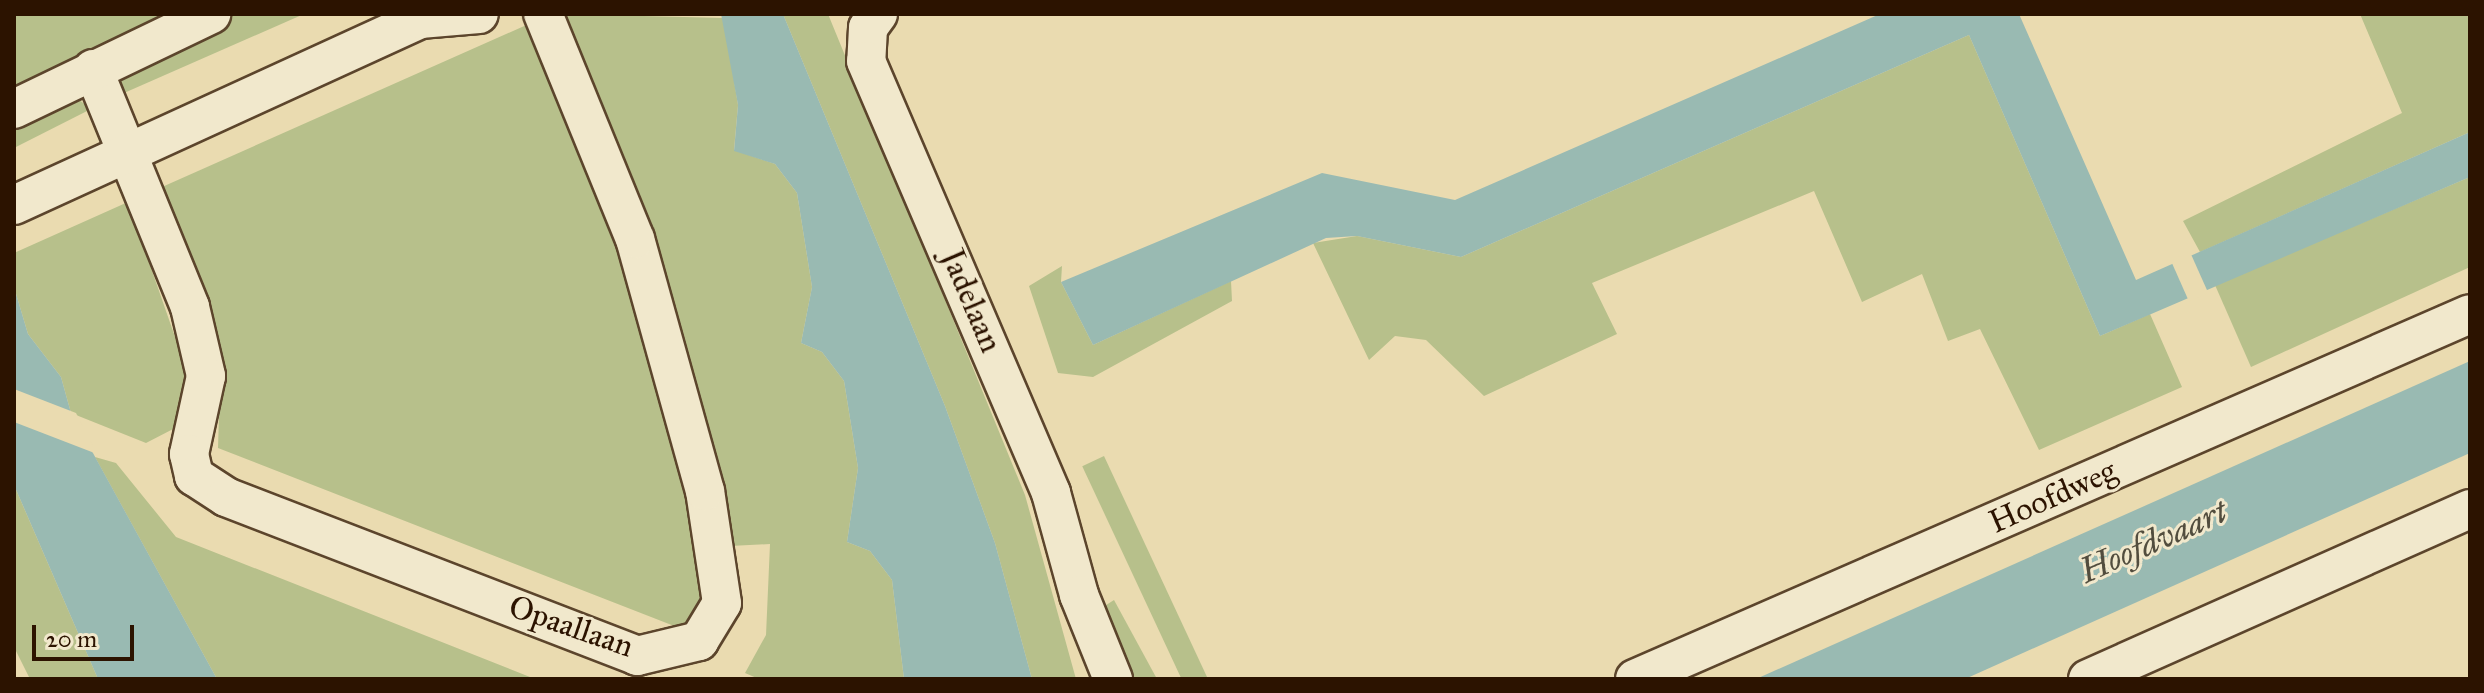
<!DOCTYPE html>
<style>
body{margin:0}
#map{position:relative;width:2484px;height:693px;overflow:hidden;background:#eadbb0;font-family:"IM FELL Great Primer",serif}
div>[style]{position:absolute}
.green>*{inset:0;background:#b7c08b;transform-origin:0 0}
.water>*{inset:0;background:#99bab2}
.pier>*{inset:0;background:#eadbb0;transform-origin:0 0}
.roads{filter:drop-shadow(2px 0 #5c452c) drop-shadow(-2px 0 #5c452c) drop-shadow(0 2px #5c452c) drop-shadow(0 -2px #5c452c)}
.minor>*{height:38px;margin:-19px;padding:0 19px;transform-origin:19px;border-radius:19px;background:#f1e8cc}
span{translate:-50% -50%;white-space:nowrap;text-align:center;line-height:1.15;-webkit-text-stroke:6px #f1e8cc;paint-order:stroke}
.street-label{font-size:32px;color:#2c1300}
.water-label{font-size:34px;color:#524d3e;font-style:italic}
.frame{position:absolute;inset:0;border:16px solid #2c1300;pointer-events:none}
.scale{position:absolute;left:32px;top:625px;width:102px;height:36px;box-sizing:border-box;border:4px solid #2c1300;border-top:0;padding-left:10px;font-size:24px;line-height:28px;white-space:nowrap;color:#2c1300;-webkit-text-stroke:6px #f1e8cc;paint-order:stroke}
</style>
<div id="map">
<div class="green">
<i style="clip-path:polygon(14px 14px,169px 14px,14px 86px)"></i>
<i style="clip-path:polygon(233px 14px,304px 14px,124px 93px,115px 72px)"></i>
<i style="clip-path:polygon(563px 14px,724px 18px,738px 105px,734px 150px,775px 164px,797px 193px,812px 287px,801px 343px,822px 352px,844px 381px,858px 468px,847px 542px,870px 551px,892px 580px,904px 679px,759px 679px,745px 673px,766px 635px,770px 544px,730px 546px)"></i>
<i style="clip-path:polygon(783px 14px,828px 14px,1025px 495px,1076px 679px,1032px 679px,995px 543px,945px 406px)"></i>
<i style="clip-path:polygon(2360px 14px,2470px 14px,2470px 132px,2200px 252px,2183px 221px,2402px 113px)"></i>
<i style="clip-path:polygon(531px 23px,639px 306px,675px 436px,710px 590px,687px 631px,218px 448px,221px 350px,162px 187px)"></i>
<i style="clip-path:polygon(1969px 35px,2100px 336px,2150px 314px,2182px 387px,2039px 450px,1980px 329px,1948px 341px,1922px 274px,1862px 302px,1814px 191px,1592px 283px,1617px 334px,1484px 396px,1426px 340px,1395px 336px,1369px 360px,1313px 243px,1357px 236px,1461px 257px)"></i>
<i style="clip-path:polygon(69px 92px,91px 109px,14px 148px,14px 124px)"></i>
<i style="clip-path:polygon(2470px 177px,2470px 267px,2251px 367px,2215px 285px)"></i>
<i style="clip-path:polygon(128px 202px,189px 377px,177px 427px,146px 443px,71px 413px,61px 377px,28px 334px,14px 287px,14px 253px)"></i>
<i style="clip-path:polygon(1062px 266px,1061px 282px,1093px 345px,1231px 281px,1232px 301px,1093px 377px,1058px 373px,1029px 286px)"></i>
<i style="left:1104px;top:456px;width:246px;height:24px;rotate:65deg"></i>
<i style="clip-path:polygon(95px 457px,116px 463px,176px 537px,535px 679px,217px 679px)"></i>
<i style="clip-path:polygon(14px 485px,98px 679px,30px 679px,14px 647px)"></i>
<i style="clip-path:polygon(1114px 600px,1157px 679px,1135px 679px,1100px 609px)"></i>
</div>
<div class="water">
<i style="clip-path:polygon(721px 14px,783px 14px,945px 406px,995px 543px,1032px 679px,904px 679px,892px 580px,870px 551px,847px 542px,858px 468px,844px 381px,822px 352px,801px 343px,812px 287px,797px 193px,775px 164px,734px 151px,738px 105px)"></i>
<i style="clip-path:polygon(1880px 14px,2019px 14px,2136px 280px,2470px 132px,2470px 177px,2100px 336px,1969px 35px,1461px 257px,1357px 236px,1326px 238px,1093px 345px,1061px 282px,1322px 173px,1455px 200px)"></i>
<i style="clip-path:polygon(14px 287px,28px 334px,61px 377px,71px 413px,217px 679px,98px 679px,14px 485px)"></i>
<i style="clip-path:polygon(2470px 361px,2470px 453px,1965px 679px,1756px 679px)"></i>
</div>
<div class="pier">
<i style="left:2190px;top:252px;width:45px;height:21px;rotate:66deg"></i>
<i style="clip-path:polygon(14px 389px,76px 413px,97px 454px,14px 422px)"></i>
</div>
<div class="roads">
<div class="minor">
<i style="left:878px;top:14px;width:17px;rotate:126deg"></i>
<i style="left:868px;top:28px;width:33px;rotate:93deg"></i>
<i style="left:866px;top:61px;width:470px;rotate:66.8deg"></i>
<i style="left:1051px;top:493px;width:106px;rotate:74.6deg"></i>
<i style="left:1079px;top:595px;width:91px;rotate:68deg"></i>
<i style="left:93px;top:69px;width:257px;rotate:67.8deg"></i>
<i style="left:190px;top:307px;width:71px;rotate:76.9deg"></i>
<i style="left:206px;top:376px;width:80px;rotate:102.3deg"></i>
<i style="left:189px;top:454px;width:23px;rotate:77deg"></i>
<i style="left:194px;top:476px;width:38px;rotate:33deg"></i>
<i style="left:226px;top:497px;width:441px;rotate:21.1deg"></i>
<i style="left:637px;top:656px;width:64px;rotate:-13.6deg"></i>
<i style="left:699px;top:641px;width:44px;rotate:-58.8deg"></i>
<i style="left:722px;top:603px;width:113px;rotate:-98.6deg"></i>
<i style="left:705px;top:491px;width:262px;rotate:-105.5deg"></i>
<i style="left:635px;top:239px;width:243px;rotate:-112.2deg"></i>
<i style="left:14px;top:109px;width:219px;rotate:-25.7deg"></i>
<i style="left:14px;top:205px;width:447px;rotate:-24.6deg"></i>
<i style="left:420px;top:19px;width:59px;rotate:-4.8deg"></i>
<i style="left:1635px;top:679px;width:911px;rotate:-23.61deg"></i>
<i style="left:2088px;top:679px;width:418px;rotate:-24deg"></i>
</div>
</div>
<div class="street-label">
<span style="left:971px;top:301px;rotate:67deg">Jadelaan</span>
<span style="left:2053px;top:497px;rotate:-24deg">Hoofdweg</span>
<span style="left:571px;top:627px;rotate:19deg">Opaallaan</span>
</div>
<div class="water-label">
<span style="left:2153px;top:541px;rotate:-24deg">Hoofdvaart</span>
</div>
<div class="frame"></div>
<div class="scale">20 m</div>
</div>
